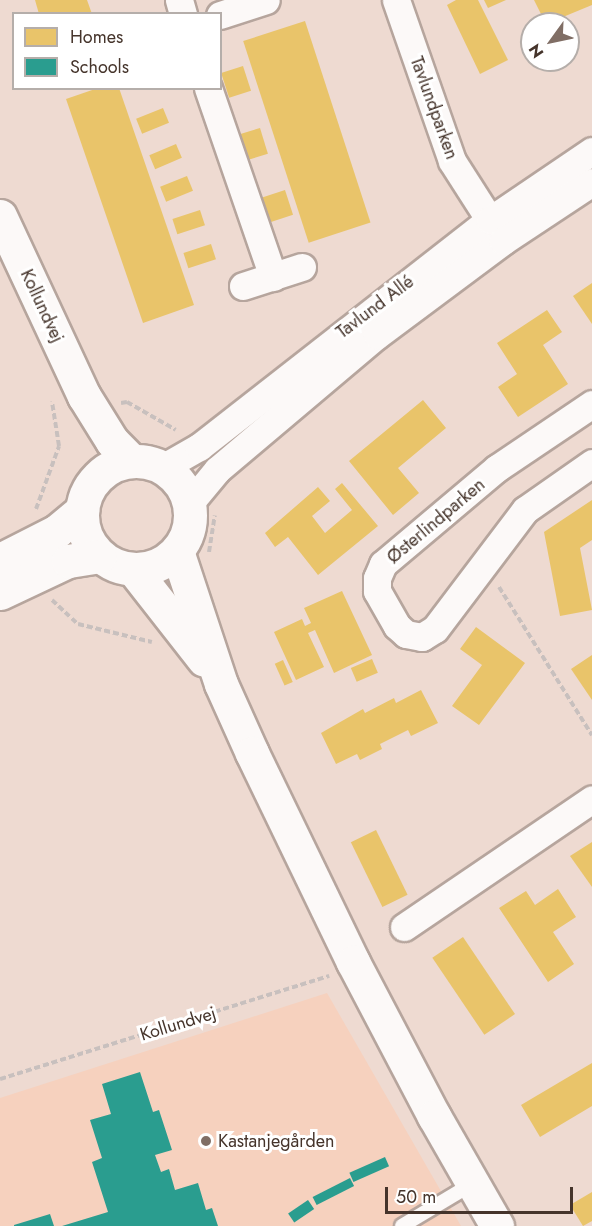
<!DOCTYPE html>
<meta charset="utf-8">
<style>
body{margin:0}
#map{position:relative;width:592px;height:1226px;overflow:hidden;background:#eedad1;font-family:Jost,sans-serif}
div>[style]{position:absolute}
.built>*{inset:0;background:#f6d1be}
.homes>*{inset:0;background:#e9c46a;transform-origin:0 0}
.schools>*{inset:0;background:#2a9d8f;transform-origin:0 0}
.path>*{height:4px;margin-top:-2px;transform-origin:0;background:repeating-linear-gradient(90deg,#c8c0be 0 6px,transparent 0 9px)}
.roads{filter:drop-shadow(2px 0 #b6a59d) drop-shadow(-2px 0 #b6a59d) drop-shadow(0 2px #b6a59d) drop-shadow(0 -2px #b6a59d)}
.lane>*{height:14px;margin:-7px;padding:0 7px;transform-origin:7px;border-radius:7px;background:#fcf9f8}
.street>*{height:27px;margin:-13.5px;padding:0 13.5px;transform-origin:13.5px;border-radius:13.5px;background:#fcf9f8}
.secondary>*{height:33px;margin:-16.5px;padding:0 16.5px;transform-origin:16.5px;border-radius:16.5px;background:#fcf9f8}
.secondary>.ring{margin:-16.5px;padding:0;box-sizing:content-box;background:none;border:33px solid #fcf9f8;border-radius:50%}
.dots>*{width:16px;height:16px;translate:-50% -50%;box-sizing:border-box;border:3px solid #fff;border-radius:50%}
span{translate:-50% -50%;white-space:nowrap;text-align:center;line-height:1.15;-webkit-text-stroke:6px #fff;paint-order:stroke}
.street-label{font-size:18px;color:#45342b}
.poi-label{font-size:18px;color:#45342b}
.left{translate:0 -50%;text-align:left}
.legend{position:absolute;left:12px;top:12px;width:210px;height:78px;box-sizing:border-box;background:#fff;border:2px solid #b5aeaa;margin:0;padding:8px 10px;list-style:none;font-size:18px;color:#45342b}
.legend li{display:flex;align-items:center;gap:12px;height:30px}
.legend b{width:30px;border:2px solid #b5aeaa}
.north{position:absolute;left:520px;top:12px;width:60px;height:60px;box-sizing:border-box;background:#fff;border:2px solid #b5aeaa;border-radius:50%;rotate:237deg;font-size:16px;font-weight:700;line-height:24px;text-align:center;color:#45342b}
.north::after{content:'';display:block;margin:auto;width:21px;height:27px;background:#806e65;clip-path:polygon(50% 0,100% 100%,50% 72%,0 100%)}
.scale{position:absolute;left:385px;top:1187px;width:188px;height:27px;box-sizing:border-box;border:3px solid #45342b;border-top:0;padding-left:8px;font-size:18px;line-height:21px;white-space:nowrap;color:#45342b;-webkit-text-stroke:4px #fff;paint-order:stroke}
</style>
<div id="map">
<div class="built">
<i style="clip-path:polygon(327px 993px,461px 1226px,0 1226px,0 1098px)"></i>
</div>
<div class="homes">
<i style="clip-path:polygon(35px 0,87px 0,92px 14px,39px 14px)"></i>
<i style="clip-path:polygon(456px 0,478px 0,508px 60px,480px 74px,447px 5px)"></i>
<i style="clip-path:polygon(484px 0,506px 0,488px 8px)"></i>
<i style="clip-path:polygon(534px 0,592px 0,592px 5px,546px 24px)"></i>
<i style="left:305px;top:21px;width:212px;height:65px;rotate:72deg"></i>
<i style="left:243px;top:66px;width:26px;height:23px;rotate:72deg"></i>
<i style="clip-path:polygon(98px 88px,119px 88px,194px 305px,143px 323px,66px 99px)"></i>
<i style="left:163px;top:108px;width:16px;height:29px;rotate:68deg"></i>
<i style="left:260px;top:128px;width:27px;height:23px;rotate:73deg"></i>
<i style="left:176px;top:144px;width:15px;height:29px;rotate:67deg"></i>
<i style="left:187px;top:176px;width:16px;height:29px;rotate:68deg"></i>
<i style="left:285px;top:190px;width:26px;height:24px;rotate:72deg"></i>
<i style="left:200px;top:210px;width:16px;height:29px;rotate:72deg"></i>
<i style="left:211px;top:244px;width:16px;height:29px;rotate:72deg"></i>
<i style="clip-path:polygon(592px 283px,592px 324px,573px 296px)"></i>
<i style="clip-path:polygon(547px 310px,562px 332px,543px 345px,568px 384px,518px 417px,498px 387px,517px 374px,497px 343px)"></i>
<i style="clip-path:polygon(423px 400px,446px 428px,398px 468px,419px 493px,393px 515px,349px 461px)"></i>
<i style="clip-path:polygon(342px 483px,378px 526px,318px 575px,288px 537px,275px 547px,265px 533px,318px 487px,330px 501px,312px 516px,325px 533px,352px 510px,335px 489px)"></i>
<i style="clip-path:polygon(592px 500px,592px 540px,580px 548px,592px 610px,560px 616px,544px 532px)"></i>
<i style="clip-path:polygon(342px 591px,372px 655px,334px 673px,315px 630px,308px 633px,324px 667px,296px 680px,274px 632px,302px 619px,305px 626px,311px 623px,304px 608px)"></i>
<i style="clip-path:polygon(476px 627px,525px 663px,479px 725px,452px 706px,482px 665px,460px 649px)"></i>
<i style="clip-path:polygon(592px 655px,592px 700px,571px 669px)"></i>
<i style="left:372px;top:659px;width:15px;height:23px;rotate:67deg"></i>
<i style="left:283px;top:660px;width:24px;height:9px;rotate:66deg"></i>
<i style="clip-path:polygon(421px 690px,438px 723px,411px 736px,408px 730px,380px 744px,382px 749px,360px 760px,357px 754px,336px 764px,321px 733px,363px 709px,365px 713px,394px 698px,396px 703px)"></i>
<i style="left:376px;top:830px;width:72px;height:28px;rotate:64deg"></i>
<i style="clip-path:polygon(592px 842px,592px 887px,570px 856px)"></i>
<i style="clip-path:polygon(558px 889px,576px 917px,553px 932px,574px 964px,548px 982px,499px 908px,526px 891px,535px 905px)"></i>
<i style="left:463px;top:937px;width:93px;height:37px;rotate:56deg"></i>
<i style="clip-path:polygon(592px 1063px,592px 1106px,540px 1137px,521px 1105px)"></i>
<i style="clip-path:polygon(592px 1192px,592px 1221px,583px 1226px,570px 1205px)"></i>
</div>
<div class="schools">
<i style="clip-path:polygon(140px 1072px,153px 1112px,159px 1110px,172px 1150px,155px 1155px,161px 1172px,169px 1169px,175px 1190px,198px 1183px,206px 1210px,212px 1208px,218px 1226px,62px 1226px,108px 1212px,92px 1162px,102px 1158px,90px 1120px,111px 1114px,102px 1084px)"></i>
<i style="left:385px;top:1157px;width:10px;height:39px;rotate:66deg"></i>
<i style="left:350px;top:1178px;width:9px;height:42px;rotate:63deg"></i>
<i style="left:308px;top:1200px;width:11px;height:24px;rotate:56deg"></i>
<i style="clip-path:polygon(50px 1214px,54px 1226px,14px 1226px,14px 1225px)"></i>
</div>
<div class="path">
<i style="left:121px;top:403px;width:6px;rotate:-9deg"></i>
<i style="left:127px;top:402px;width:56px;rotate:29.7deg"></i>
<i style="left:36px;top:509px;width:67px;rotate:-69.9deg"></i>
<i style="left:59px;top:446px;width:45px;rotate:-99deg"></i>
<i style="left:209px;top:552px;width:37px;rotate:-81deg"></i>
<i style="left:499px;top:587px;width:175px;rotate:57.9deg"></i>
<i style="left:52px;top:600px;width:35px;rotate:43deg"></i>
<i style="left:78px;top:624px;width:76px;rotate:13.7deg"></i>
<i style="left:0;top:1079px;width:345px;rotate:-17.4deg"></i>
</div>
<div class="roads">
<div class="lane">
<i style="left:402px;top:1226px;width:82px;rotate:-31deg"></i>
</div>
<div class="street">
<i style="left:179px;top:0;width:15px;rotate:74deg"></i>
<i style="left:396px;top:0;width:170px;rotate:70.8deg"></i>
<i style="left:452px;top:161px;width:89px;rotate:57.4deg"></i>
<i style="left:220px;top:15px;width:48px;rotate:-18.1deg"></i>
<i style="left:208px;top:88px;width:200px;rotate:71deg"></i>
<i style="left:243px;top:286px;width:62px;rotate:-17.9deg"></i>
<i style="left:592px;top:404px;width:115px;rotate:146deg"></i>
<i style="left:497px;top:468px;width:149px;rotate:139.9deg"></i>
<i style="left:383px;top:564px;width:15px;rotate:113deg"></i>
<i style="left:377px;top:578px;width:13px;rotate:90deg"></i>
<i style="left:377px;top:591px;width:40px;rotate:60.3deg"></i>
<i style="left:397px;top:626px;width:12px;rotate:42deg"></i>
<i style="left:406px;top:634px;width:16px;rotate:11deg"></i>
<i style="left:422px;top:637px;width:15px;rotate:-32deg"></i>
<i style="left:435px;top:629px;width:149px;rotate:-52.9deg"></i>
<i style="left:525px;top:510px;width:82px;rotate:-35deg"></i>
<i style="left:162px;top:468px;width:43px;rotate:-29.6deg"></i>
<i style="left:199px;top:447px;width:369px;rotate:-38deg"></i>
<i style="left:490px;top:220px;width:123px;rotate:-34.1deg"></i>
<i style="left:189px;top:504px;width:44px;rotate:-50.5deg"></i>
<i style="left:217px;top:470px;width:209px;rotate:-40.2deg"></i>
<i style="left:377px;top:335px;width:157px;rotate:-36.7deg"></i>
<i style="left:503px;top:241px;width:107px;rotate:-33.5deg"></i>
<i style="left:404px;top:927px;width:227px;rotate:-34.2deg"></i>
</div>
<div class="secondary">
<i style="left:0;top:216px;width:199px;rotate:65deg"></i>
<i style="left:84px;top:396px;width:53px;rotate:58.1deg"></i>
<i style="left:112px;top:441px;width:28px;rotate:45deg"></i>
<i class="ring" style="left:82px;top:461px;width:75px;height:75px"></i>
<i style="left:177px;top:551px;width:140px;rotate:71.7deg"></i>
<i style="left:221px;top:684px;width:76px;rotate:65.8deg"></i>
<i style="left:252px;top:753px;width:232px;rotate:64.2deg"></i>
<i style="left:353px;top:962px;width:174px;rotate:62.3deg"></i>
<i style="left:434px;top:1116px;width:127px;rotate:60.2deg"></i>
<i style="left:0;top:560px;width:64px;rotate:-27deg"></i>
<i style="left:57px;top:531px;width:33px;rotate:-40deg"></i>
<i style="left:133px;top:569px;width:115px;rotate:52deg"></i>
<i style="left:0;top:593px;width:75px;rotate:-25.2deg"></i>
<i style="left:68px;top:561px;width:32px;rotate:-9deg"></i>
</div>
</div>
<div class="dots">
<i style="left:206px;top:1141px;background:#806e65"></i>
</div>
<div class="street-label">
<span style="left:434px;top:108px;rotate:70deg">Tavlundparken</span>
<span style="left:42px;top:306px;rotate:65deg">Kollundvej</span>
<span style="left:375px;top:307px;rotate:-37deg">Tavlund Allé</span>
<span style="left:436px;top:521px;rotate:-40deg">Østerlindparken</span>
<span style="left:178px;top:1024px;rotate:-17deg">Kollundvej</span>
</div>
<div class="poi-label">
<span class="left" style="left:218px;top:1141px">Kastanjegården</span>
</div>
<ul class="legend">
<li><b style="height:16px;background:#e9c46a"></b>Homes</li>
<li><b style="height:16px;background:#2a9d8f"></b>Schools</li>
</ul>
<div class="north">N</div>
<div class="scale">50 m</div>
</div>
